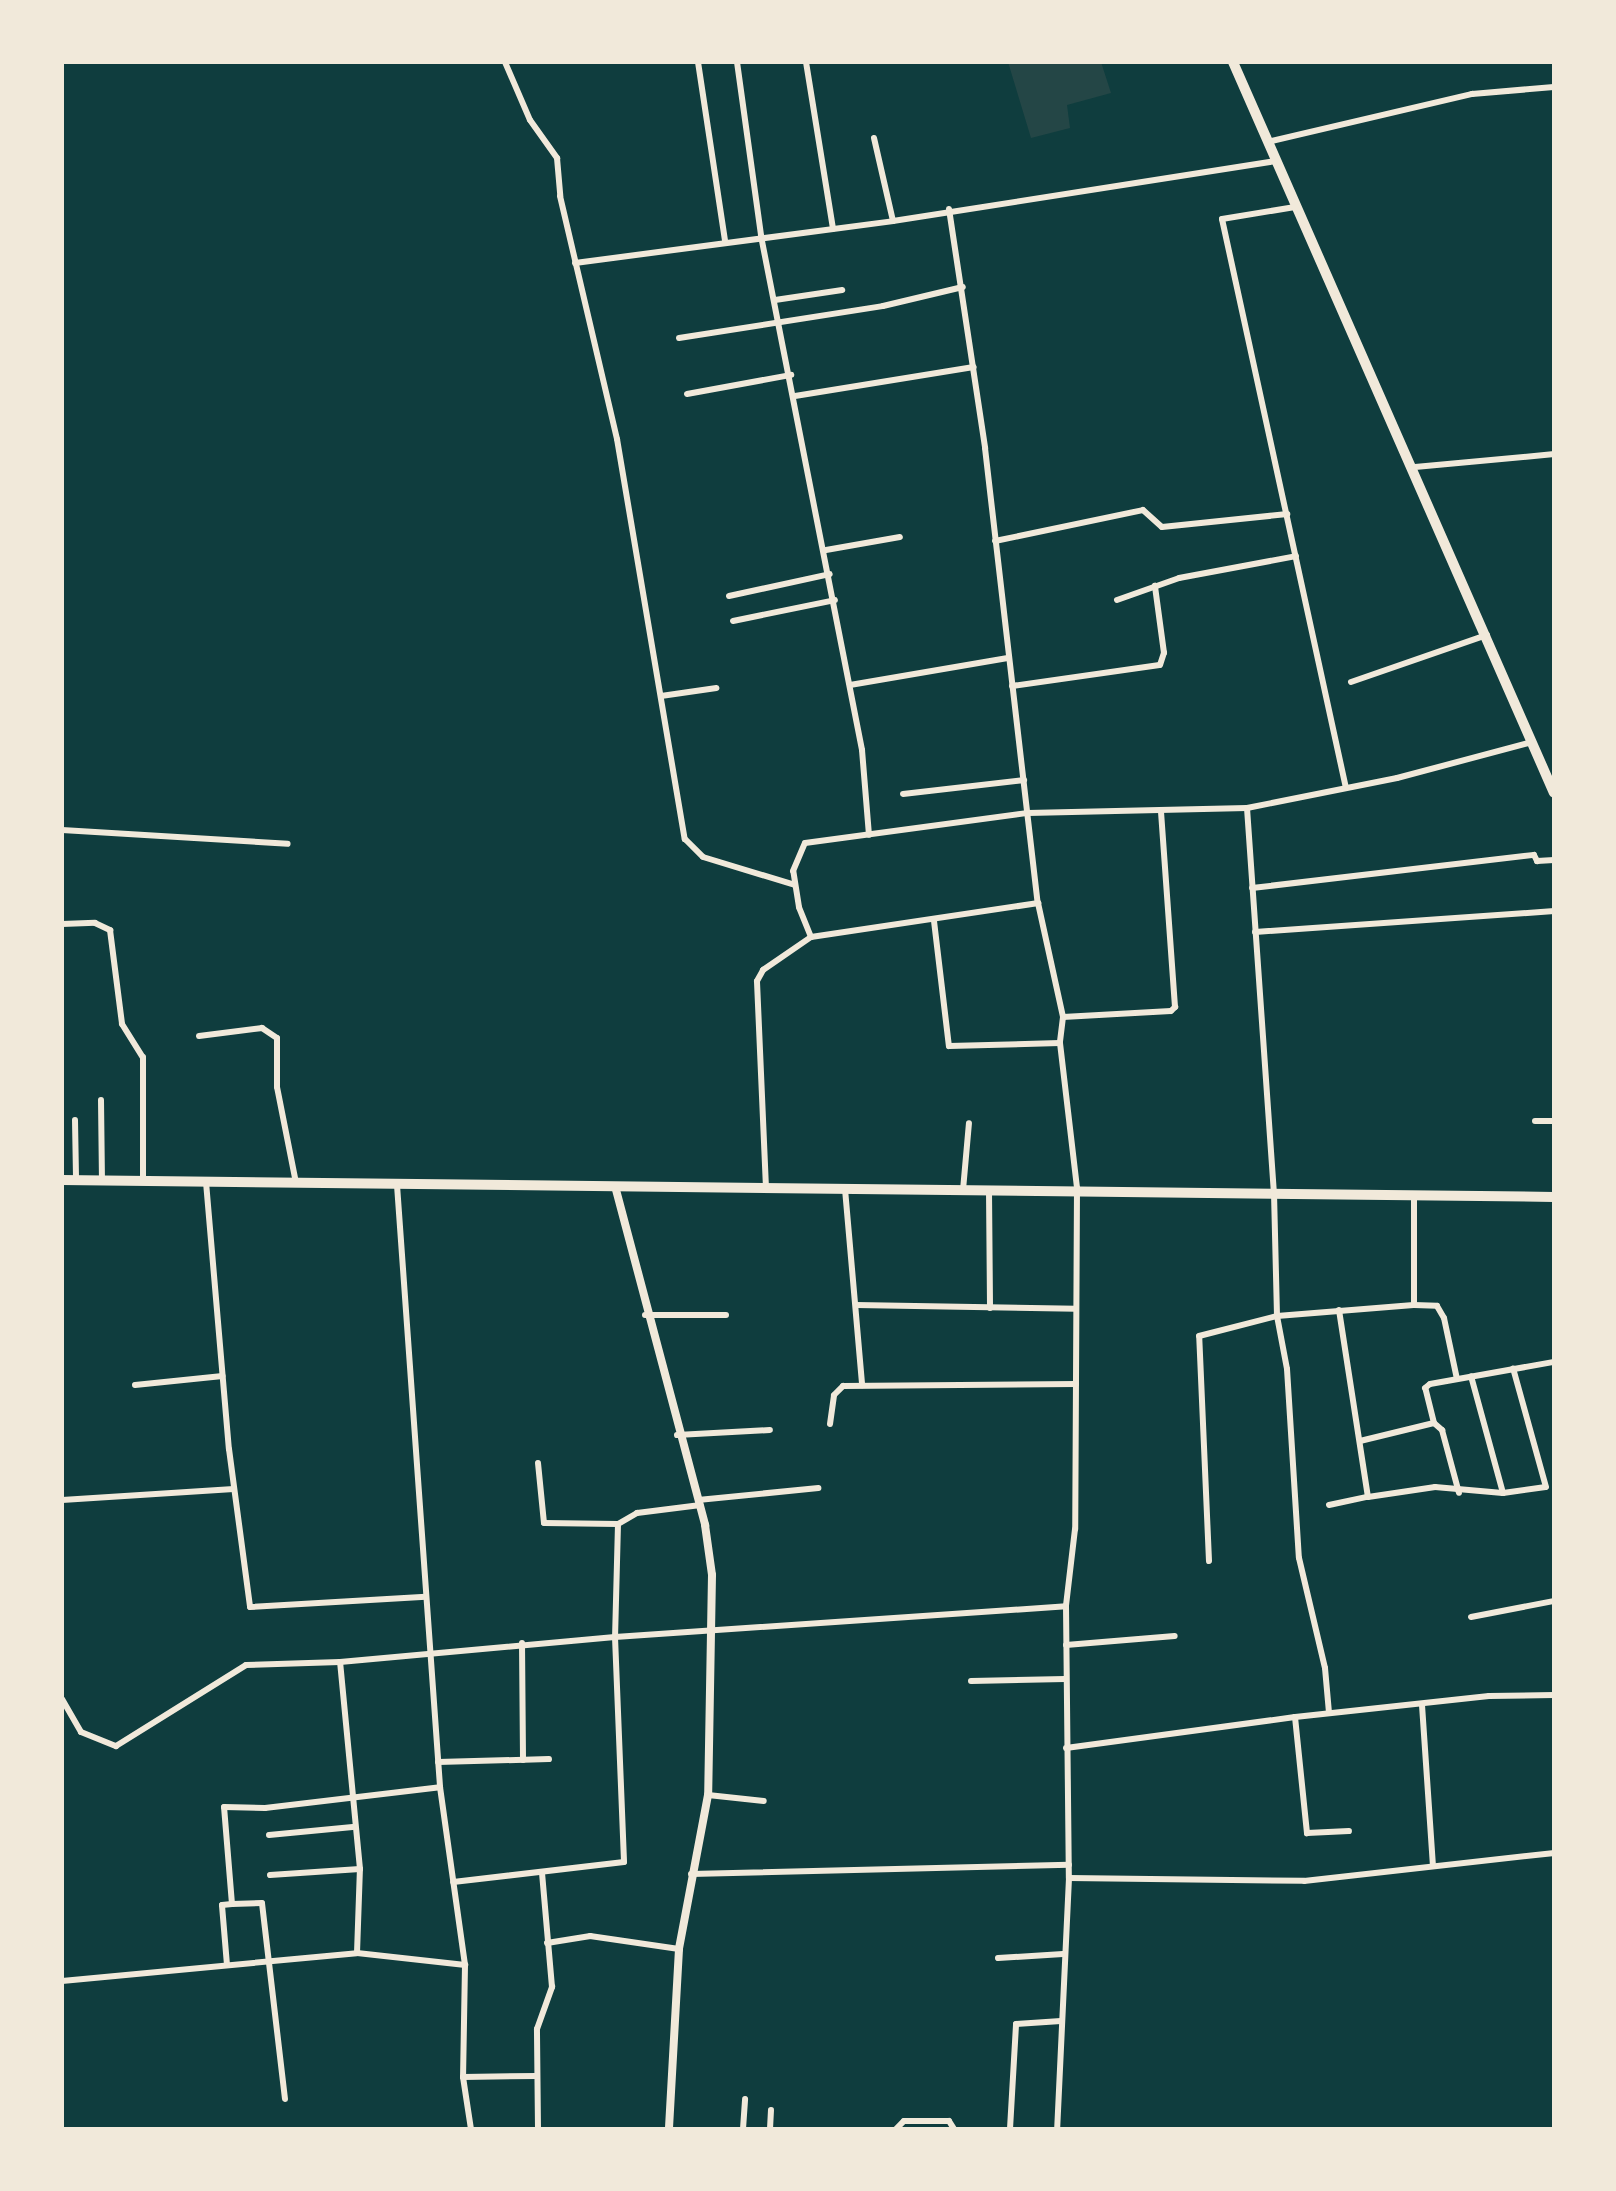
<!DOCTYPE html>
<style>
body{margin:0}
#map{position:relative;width:1616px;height:2191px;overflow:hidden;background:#0f3d3e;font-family:"Source Sans 3",sans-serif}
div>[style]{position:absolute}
.green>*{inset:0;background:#244646}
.minor>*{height:6px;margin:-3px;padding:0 3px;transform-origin:3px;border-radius:3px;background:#f1e9da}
.tertiary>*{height:8px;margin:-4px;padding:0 4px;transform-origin:4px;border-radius:4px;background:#f1e9da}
.trunk>*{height:10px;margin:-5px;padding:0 5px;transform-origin:5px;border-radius:5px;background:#f1e9da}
span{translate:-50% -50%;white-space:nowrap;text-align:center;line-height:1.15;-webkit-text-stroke:6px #f1e9da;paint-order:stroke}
.frame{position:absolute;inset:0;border:64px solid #f1e9da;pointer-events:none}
</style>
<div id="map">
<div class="green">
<i style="clip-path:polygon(1008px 62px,1101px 62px,1111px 93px,1067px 105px,1070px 128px,1031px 138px)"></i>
</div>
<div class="minor">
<i style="left:505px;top:62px;width:63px;rotate:66.7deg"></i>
<i style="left:530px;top:120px;width:47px;rotate:54.6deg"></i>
<i style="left:557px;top:158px;width:38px;rotate:85deg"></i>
<i style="left:560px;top:196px;width:250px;rotate:76.8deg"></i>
<i style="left:617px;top:439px;width:406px;rotate:80.4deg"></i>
<i style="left:685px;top:839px;width:25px;rotate:45deg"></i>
<i style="left:703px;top:857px;width:96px;rotate:16.9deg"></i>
<i style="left:698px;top:62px;width:181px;rotate:81.4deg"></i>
<i style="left:737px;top:62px;width:176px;rotate:82.1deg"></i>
<i style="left:761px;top:236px;width:524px;rotate:78.88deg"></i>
<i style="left:862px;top:750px;width:85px;rotate:85.3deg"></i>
<i style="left:806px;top:62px;width:169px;rotate:80.8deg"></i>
<i style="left:874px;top:138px;width:85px;rotate:77.1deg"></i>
<i style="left:1267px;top:142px;width:211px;rotate:-13.2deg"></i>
<i style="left:1472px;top:94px;width:82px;rotate:-4.9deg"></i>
<i style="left:1295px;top:207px;width:74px;rotate:170.7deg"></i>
<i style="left:1222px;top:219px;width:582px;rotate:77.71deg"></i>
<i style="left:949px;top:209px;width:242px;rotate:81.4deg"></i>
<i style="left:985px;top:448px;width:458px;rotate:83.4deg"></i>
<i style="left:1038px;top:903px;width:117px;rotate:77.6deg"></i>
<i style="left:1063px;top:1017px;width:26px;rotate:97deg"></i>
<i style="left:1060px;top:1043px;width:146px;rotate:83.3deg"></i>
<i style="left:1077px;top:1188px;width:341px;rotate:90.3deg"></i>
<i style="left:1075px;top:1529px;width:78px;rotate:96.7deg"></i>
<i style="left:1066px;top:1606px;width:272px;rotate:89.4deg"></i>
<i style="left:1069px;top:1878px;width:251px;rotate:92.7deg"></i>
<i style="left:575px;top:263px;width:321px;rotate:-7.5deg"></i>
<i style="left:893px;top:221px;width:387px;rotate:-8.9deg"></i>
<i style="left:775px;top:300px;width:68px;rotate:-8.5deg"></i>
<i style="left:679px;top:338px;width:206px;rotate:-8.9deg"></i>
<i style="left:883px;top:306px;width:82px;rotate:-13.4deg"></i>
<i style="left:687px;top:394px;width:106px;rotate:-10.4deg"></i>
<i style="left:795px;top:396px;width:181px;rotate:-9.2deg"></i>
<i style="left:1415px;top:467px;width:140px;rotate:-5.3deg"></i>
<i style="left:995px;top:541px;width:151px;rotate:-11.8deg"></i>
<i style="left:1143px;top:510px;width:25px;rotate:42deg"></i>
<i style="left:1162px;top:527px;width:126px;rotate:-5.9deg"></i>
<i style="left:826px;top:550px;width:75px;rotate:-10deg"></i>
<i style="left:729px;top:596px;width:103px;rotate:-12.3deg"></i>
<i style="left:1117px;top:600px;width:66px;rotate:-19.5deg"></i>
<i style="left:1179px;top:578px;width:119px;rotate:-10.6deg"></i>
<i style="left:733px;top:621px;width:104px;rotate:-11.6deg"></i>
<i style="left:1351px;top:682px;width:144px;rotate:-19.1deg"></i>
<i style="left:850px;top:685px;width:160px;rotate:-9.7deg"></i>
<i style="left:1012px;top:686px;width:149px;rotate:-8.1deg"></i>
<i style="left:1160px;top:665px;width:13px;rotate:-72deg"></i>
<i style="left:1164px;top:653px;width:68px;rotate:-97.7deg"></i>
<i style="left:661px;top:696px;width:56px;rotate:-8.3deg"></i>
<i style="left:903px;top:794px;width:122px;rotate:-6.6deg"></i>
<i style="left:1247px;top:808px;width:386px;rotate:86deg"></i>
<i style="left:1274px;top:1193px;width:123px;rotate:88.6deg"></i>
<i style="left:1277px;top:1316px;width:54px;rotate:79.3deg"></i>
<i style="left:1287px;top:1369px;width:189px;rotate:86.4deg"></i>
<i style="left:1299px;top:1558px;width:113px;rotate:76.7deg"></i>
<i style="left:1325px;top:1668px;width:45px;rotate:84.9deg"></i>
<i style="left:62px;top:830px;width:226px;rotate:3.5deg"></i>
<i style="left:1252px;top:888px;width:284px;rotate:-6.7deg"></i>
<i style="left:1534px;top:855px;width:7px;rotate:63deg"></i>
<i style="left:1537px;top:861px;width:17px;rotate:-3deg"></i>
<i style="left:934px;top:921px;width:126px;rotate:83.2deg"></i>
<i style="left:949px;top:1046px;width:111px;rotate:-1.5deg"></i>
<i style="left:62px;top:924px;width:33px;rotate:-2deg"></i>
<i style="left:95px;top:923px;width:17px;rotate:25deg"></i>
<i style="left:110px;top:930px;width:95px;rotate:82.7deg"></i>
<i style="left:122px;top:1024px;width:39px;rotate:58deg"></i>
<i style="left:143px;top:1057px;width:124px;rotate:90deg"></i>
<i style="left:1255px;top:932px;width:300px;rotate:-4deg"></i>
<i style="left:811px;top:937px;width:32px;rotate:-112deg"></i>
<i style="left:799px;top:907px;width:36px;rotate:-99deg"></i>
<i style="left:793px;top:871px;width:30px;rotate:-67deg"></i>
<i style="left:805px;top:843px;width:225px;rotate:-7.7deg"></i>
<i style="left:1028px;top:813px;width:219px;rotate:-1.3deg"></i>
<i style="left:1247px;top:808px;width:153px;rotate:-11.3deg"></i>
<i style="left:1397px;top:778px;width:140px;rotate:-14.9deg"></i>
<i style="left:1063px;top:1017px;width:108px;rotate:-3.2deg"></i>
<i style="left:1171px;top:1011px;width:6px;rotate:-45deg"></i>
<i style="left:1175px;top:1007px;width:196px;rotate:-94.1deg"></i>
<i style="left:199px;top:1036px;width:64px;rotate:-7.2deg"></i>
<i style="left:262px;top:1028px;width:18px;rotate:34deg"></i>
<i style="left:277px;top:1038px;width:49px;rotate:90deg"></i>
<i style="left:277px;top:1087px;width:98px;rotate:78.8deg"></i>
<i style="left:101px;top:1100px;width:80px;rotate:89.3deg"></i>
<i style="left:75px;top:1120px;width:60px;rotate:89deg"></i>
<i style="left:1535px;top:1121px;width:19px"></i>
<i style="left:206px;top:1182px;width:268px;rotate:85.1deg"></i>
<i style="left:229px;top:1449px;width:159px;rotate:82.4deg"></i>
<i style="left:250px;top:1607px;width:176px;rotate:-3.3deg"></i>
<i style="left:397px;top:1185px;width:604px;rotate:85.91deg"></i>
<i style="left:440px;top:1787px;width:180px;rotate:82deg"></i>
<i style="left:465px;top:1965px;width:112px;rotate:91deg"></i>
<i style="left:463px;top:2077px;width:53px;rotate:81.3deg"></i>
<i style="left:766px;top:1188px;width:207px;rotate:-92.5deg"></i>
<i style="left:757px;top:981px;width:13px;rotate:-61deg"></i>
<i style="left:763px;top:970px;width:58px;rotate:-34.5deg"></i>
<i style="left:811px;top:937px;width:230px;rotate:-8.5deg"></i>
<i style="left:845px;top:1189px;width:197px;rotate:85deg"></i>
<i style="left:963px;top:1190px;width:67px;rotate:-84.9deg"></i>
<i style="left:989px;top:1191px;width:117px;rotate:89.5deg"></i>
<i style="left:856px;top:1305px;width:220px;rotate:1deg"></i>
<i style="left:1414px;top:1305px;width:23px;rotate:2deg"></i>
<i style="left:1437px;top:1306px;width:14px;rotate:60deg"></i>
<i style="left:1444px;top:1318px;width:62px;rotate:78deg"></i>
<i style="left:1339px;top:1310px;width:189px;rotate:81.2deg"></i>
<i style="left:1368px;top:1497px;width:68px;rotate:-8.5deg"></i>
<i style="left:1435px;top:1487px;width:68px;rotate:5deg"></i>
<i style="left:1503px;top:1493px;width:121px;rotate:-105.3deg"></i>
<i style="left:645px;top:1315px;width:81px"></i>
<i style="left:135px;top:1385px;width:88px;rotate:-5.8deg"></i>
<i style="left:1434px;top:1423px;width:36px;rotate:-104deg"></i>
<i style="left:1425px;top:1388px;width:6px;rotate:-39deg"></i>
<i style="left:1430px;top:1384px;width:126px;rotate:-10.1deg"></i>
<i style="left:830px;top:1424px;width:29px;rotate:-82deg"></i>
<i style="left:834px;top:1395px;width:13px;rotate:-45deg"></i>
<i style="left:843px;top:1386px;width:233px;rotate:-0.5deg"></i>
<i style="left:677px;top:1435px;width:93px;rotate:-3.1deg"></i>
<i style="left:1360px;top:1441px;width:76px;rotate:-13.7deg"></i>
<i style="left:1434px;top:1423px;width:11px;rotate:41deg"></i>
<i style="left:1442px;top:1430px;width:65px;rotate:74.9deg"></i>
<i style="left:538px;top:1463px;width:60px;rotate:84.3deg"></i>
<i style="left:544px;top:1523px;width:74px;rotate:0.8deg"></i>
<i style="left:618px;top:1524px;width:113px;rotate:91.5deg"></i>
<i style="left:615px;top:1637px;width:452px;rotate:-3.9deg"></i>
<i style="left:1503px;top:1493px;width:43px;rotate:-7.9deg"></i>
<i style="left:1546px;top:1487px;width:123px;rotate:-105.5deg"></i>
<i style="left:62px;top:1500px;width:172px;rotate:-3.7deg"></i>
<i style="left:698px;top:1500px;width:121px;rotate:-5.7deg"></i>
<i style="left:1329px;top:1505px;width:40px;rotate:-12deg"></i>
<i style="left:618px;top:1524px;width:22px;rotate:-30deg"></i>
<i style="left:637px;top:1513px;width:64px;rotate:-7.2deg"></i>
<i style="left:1209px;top:1561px;width:225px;rotate:-92.5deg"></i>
<i style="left:1199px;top:1336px;width:81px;rotate:-14.4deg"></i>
<i style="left:1277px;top:1316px;width:137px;rotate:-4.6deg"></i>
<i style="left:1414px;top:1305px;width:110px;rotate:-90deg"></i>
<i style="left:1471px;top:1617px;width:85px;rotate:-10.9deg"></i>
<i style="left:522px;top:1643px;width:117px;rotate:89.5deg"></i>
<i style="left:1066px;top:1645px;width:109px;rotate:-4.7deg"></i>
<i style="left:971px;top:1681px;width:94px;rotate:-1.2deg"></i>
<i style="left:62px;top:1699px;width:38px;rotate:60deg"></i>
<i style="left:81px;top:1732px;width:38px;rotate:22deg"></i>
<i style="left:116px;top:1746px;width:153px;rotate:-31.9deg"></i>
<i style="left:246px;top:1665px;width:94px;rotate:-1.8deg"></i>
<i style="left:1422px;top:1705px;width:160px;rotate:86.1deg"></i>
<i style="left:1295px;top:1717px;width:117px;rotate:84.1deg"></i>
<i style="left:1307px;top:1833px;width:42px;rotate:-2.7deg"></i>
<i style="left:1066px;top:1748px;width:231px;rotate:-7.7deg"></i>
<i style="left:1295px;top:1717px;width:195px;rotate:-6.2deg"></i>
<i style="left:1489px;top:1696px;width:65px;rotate:-0.9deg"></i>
<i style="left:438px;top:1762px;width:111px;rotate:-1.5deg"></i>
<i style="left:708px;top:1795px;width:56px;rotate:6.1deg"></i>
<i style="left:269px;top:1835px;width:84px;rotate:-5.4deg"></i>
<i style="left:691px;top:1874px;width:378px;rotate:-1.4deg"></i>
<i style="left:270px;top:1875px;width:90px;rotate:-3.8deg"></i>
<i style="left:1069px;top:1878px;width:235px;rotate:0.7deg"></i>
<i style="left:1304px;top:1881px;width:252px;rotate:-6.4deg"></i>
<i style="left:547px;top:1943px;width:44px;rotate:-9.2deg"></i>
<i style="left:590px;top:1936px;width:90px;rotate:8.3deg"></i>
<i style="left:357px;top:1953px;width:84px;rotate:-88deg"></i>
<i style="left:360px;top:1869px;width:208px;rotate:-95.5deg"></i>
<i style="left:340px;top:1662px;width:276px;rotate:-5.2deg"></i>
<i style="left:615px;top:1637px;width:225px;rotate:87.7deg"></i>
<i style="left:624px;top:1862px;width:172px;rotate:173.3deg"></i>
<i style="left:998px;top:1958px;width:65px;rotate:-3.5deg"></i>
<i style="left:227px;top:1965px;width:60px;rotate:-94.8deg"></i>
<i style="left:222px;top:1905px;width:10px;rotate:-6deg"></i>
<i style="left:62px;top:1981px;width:296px;rotate:-5.4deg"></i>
<i style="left:357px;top:1953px;width:109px;rotate:6.3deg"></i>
<i style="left:463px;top:2077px;width:74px;rotate:-0.8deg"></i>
<i style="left:285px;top:2099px;width:197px;rotate:-96.7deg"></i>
<i style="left:262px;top:1903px;width:30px;rotate:178deg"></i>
<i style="left:232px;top:1904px;width:97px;rotate:-94.7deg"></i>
<i style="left:224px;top:1807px;width:41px;rotate:1.4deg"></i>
<i style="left:265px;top:1808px;width:176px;rotate:-6.8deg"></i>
<i style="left:538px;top:2129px;width:100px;rotate:-90.6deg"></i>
<i style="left:537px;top:2029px;width:45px;rotate:-70.3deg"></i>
<i style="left:552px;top:1987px;width:114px;rotate:-95deg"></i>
<i style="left:743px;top:2129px;width:30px;rotate:-86deg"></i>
<i style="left:770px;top:2129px;width:19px;rotate:-87deg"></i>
<i style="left:896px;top:2129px;width:11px;rotate:-45deg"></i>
<i style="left:904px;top:2121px;width:45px"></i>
<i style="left:949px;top:2121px;width:9px;rotate:58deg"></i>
<i style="left:1010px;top:2129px;width:105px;rotate:-86.7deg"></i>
<i style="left:1016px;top:2024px;width:45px;rotate:-3.8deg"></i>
</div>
<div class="tertiary">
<i style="left:615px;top:1186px;width:351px;rotate:75.1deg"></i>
<i style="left:705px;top:1525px;width:50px;rotate:82deg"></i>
<i style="left:712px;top:1575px;width:220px;rotate:91deg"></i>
<i style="left:708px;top:1795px;width:157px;rotate:100.7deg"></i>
<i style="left:679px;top:1949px;width:180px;rotate:93.2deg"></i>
</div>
<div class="trunk">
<i style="left:1233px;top:62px;width:798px;rotate:66.29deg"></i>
<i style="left:62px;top:1180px;width:1492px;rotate:0.65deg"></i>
</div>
<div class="frame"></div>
</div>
